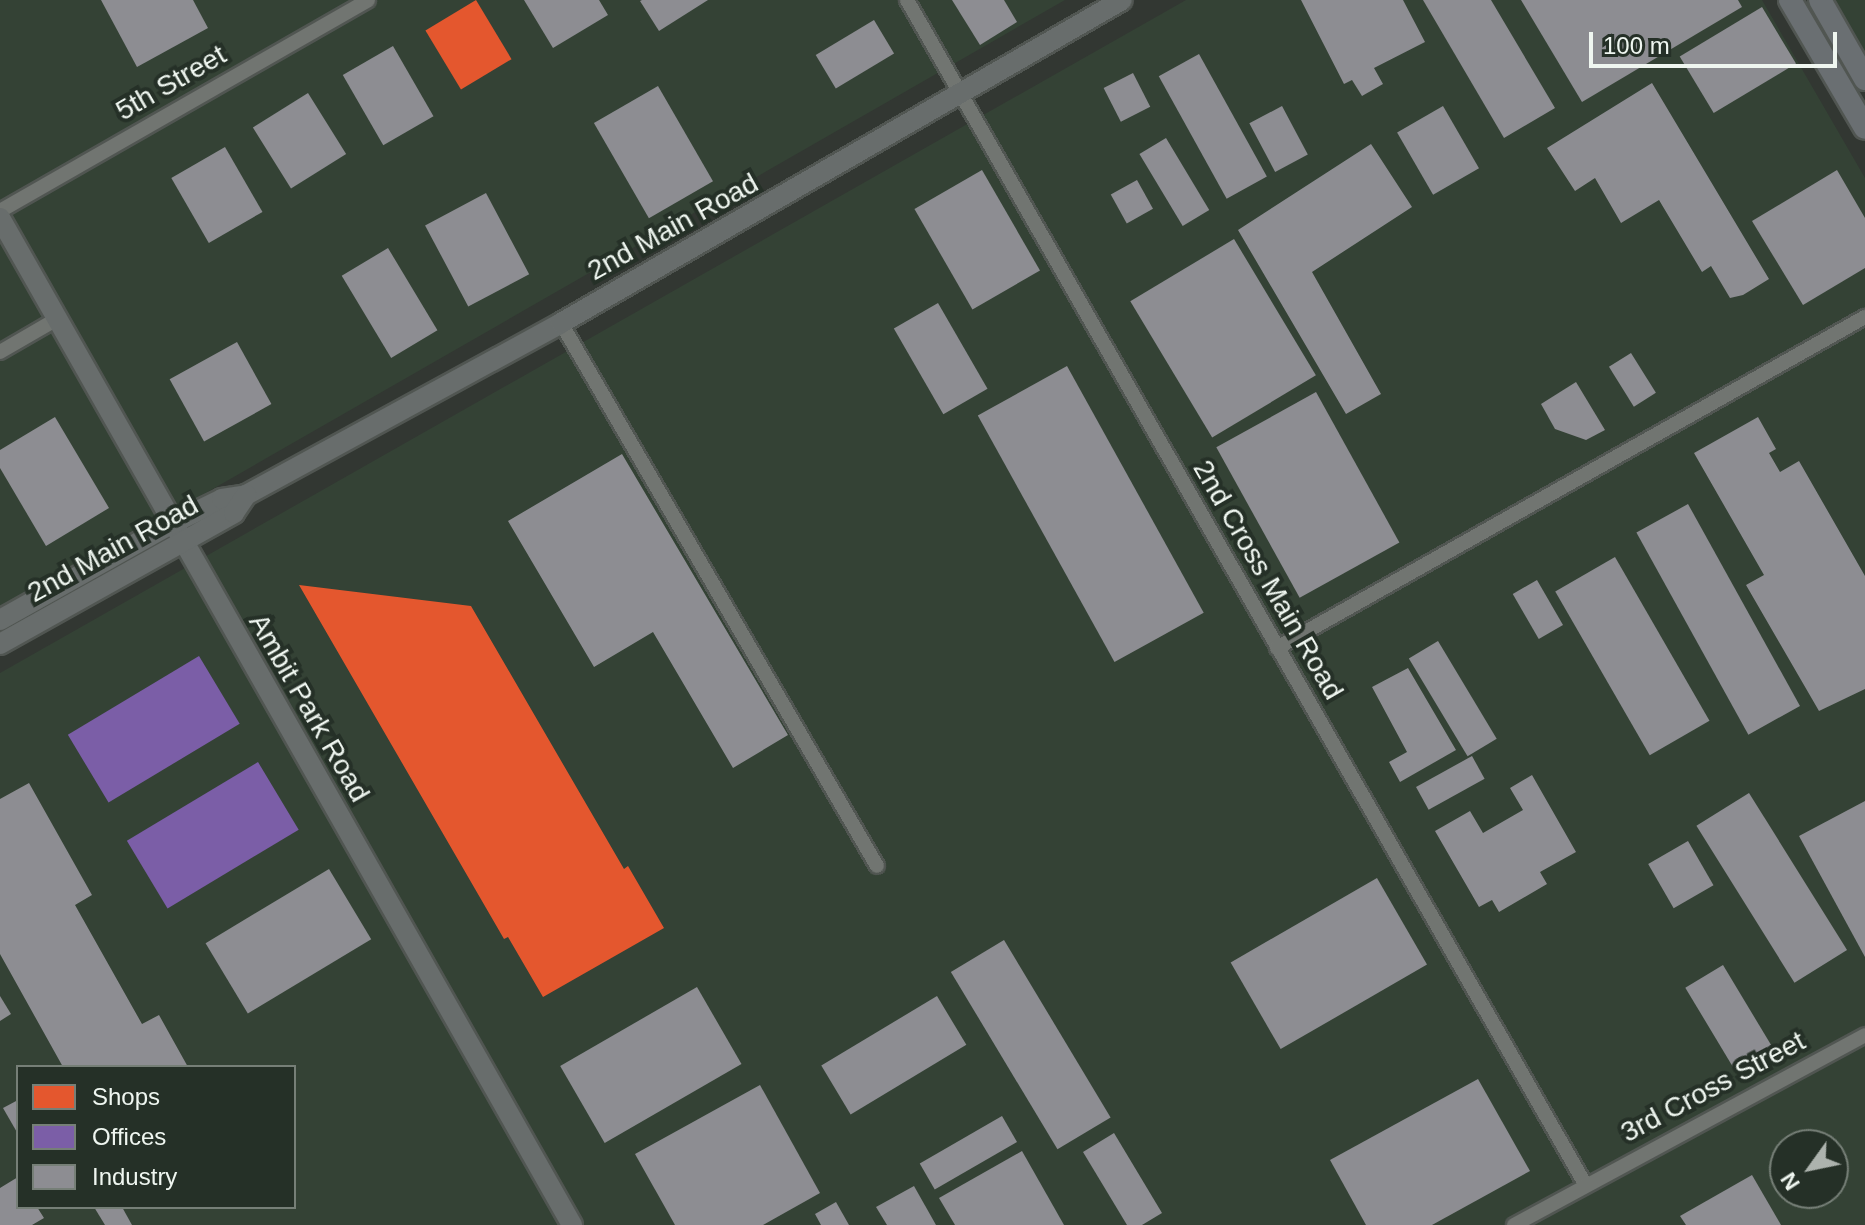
<!DOCTYPE html>
<style>
body{margin:0}
#map{position:relative;width:1865px;height:1225px;overflow:hidden;background:#323732;font-family:Arial,sans-serif}
div>[style]{position:absolute}
.built>*{inset:0;background:#344235}
.shops>*{inset:0;background:#e4572e;transform-origin:0 0}
.offices>*{inset:0;background:#7b5ea7;transform-origin:0 0}
.industry>*{inset:0;background:#8d8d92;transform-origin:0 0}
.roads{filter:drop-shadow(2px 0 #515652) drop-shadow(-2px 0 #515652) drop-shadow(0 2px #515652) drop-shadow(0 -2px #515652)}
.street>*{height:14px;margin:-7px;padding:0 7px;transform-origin:7px;border-radius:7px;background:#717571}
.secondary>*{height:20px;margin:-10px;padding:0 10px;transform-origin:10px;border-radius:10px;background:#686d6c}
.primary>*{height:22px;margin:-11px;padding:0 11px;transform-origin:11px;border-radius:11px;background:#6a6f72}
span{translate:-50% -50%;white-space:nowrap;text-align:center;line-height:1.15;-webkit-text-stroke:8px #253027;paint-order:stroke}
.street-label{font-size:28px;color:#eff6f0}
.legend{position:absolute;left:16px;top:1065px;width:280px;height:144px;box-sizing:border-box;background:#253027;border:2px solid #767f77;margin:0;padding:10px 14px;list-style:none;font-size:24px;color:#eff6f0}
.legend li{display:flex;align-items:center;gap:16px;height:40px}
.legend b{width:40px;border:2px solid #767f77}
.north{position:absolute;left:1769px;top:1129px;width:80px;height:80px;box-sizing:border-box;background:#253027;border:2px solid #767f77;border-radius:50%;rotate:237deg;font-size:22px;font-weight:700;line-height:32px;text-align:center;color:#eff6f0}
.north::after{content:'';display:block;margin:auto;width:28px;height:36px;background:#adb3ae;clip-path:polygon(50% 0,100% 100%,50% 72%,0 100%)}
.scale{position:absolute;left:1589px;top:32px;width:248px;height:36px;box-sizing:border-box;border:4px solid #eff6f0;border-top:0;padding-left:10px;font-size:24px;line-height:28px;white-space:nowrap;color:#eff6f0;-webkit-text-stroke:6px #253027;paint-order:stroke}
</style>
<div id="map">
<div class="built">
<i style="clip-path:polygon(0 0,1065px 0,0 611px)"></i>
<i style="clip-path:polygon(evenodd,1186px 0,1762px 0,1865px 178px,1865px 1225px,0 1225px,0 673px,1186px 0,18px 1067px,294px 1067px,294px 1207px,18px 1207px,18px 1067px,1186px 0,1785px 1145px,1833px 1145px,1833px 1193px,1785px 1193px,1785px 1145px)"></i>
<i style="clip-path:polygon(1826px 0,1865px 0,1865px 67px)"></i>
</div>
<div class="shops">
<i style="left:476px;top:0;width:69px;height:59px;rotate:59deg"></i>
<i style="clip-path:polygon(299px 585px,471px 606px,624px 869px,628px 866px,664px 928px,543px 997px,508px 937px,504px 939px)"></i>
</div>
<div class="offices">
<i style="left:199px;top:656px;width:79px;height:153px;rotate:59deg"></i>
<i style="left:258px;top:762px;width:79px;height:153px;rotate:59deg"></i>
</div>
<div class="industry">
<i style="clip-path:polygon(101px 0,193px 0,208px 28px,137px 67px)"></i>
<i style="clip-path:polygon(524px 0,599px 0,608px 15px,553px 48px)"></i>
<i style="clip-path:polygon(708px 0,659px 31px,640px 1px,642px 0)"></i>
<i style="clip-path:polygon(952px 0,1004px 0,1017px 22px,980px 45px)"></i>
<i style="clip-path:polygon(1301px 0,1403px 0,1425px 42px,1374px 68px,1383px 84px,1362px 96px,1352px 80px,1344px 84px)"></i>
<i style="clip-path:polygon(1423px 0,1491px 0,1555px 108px,1504px 138px)"></i>
<i style="clip-path:polygon(1521px 0,1738px 0,1742px 7px,1582px 102px)"></i>
<i style="left:1762px;top:7px;width:66px;height:96px;rotate:59deg"></i>
<i style="left:874px;top:20px;width:39px;height:68px;rotate:59deg"></i>
<i style="left:393px;top:46px;width:81px;height:58px;rotate:60deg"></i>
<i style="left:1199px;top:54px;width:140px;height:46px;rotate:61deg"></i>
<i style="left:1133px;top:73px;width:38px;height:33px;rotate:63deg"></i>
<i style="clip-path:polygon(1652px 83px,1769px 279px,1743px 295px,1730px 298px,1711px 266px,1702px 272px,1659px 200px,1621px 223px,1595px 178px,1575px 191px,1547px 148px)"></i>
<i style="left:658px;top:86px;width:110px;height:74px;rotate:60deg"></i>
<i style="left:308px;top:93px;width:72px;height:65px;rotate:58deg"></i>
<i style="left:1282px;top:106px;width:55px;height:37px;rotate:62deg"></i>
<i style="left:1443px;top:106px;width:72px;height:53px;rotate:60deg"></i>
<i style="left:1166px;top:138px;width:84px;height:31px;rotate:59deg"></i>
<i style="clip-path:polygon(1371px 144px,1412px 207px,1312px 272px,1381px 394px,1346px 414px,1238px 230px)"></i>
<i style="left:225px;top:147px;width:75px;height:62px;rotate:60deg"></i>
<i style="left:982px;top:170px;width:116px;height:78px;rotate:60deg"></i>
<i style="clip-path:polygon(1837px 170px,1865px 218px,1865px 268px,1803px 305px,1752px 221px)"></i>
<i style="left:1137px;top:180px;width:33px;height:30px;rotate:61deg"></i>
<i style="left:486px;top:193px;width:92px;height:69px;rotate:62deg"></i>
<i style="left:1234px;top:239px;width:159px;height:121px;rotate:59deg"></i>
<i style="left:388px;top:248px;width:96px;height:54px;rotate:59deg"></i>
<i style="left:938px;top:303px;width:99px;height:51px;rotate:60deg"></i>
<i style="left:237px;top:342px;width:71px;height:77px;rotate:61deg"></i>
<i style="left:1631px;top:353px;width:47px;height:26px;rotate:58deg"></i>
<i style="left:1067px;top:366px;width:282px;height:102px;rotate:61deg"></i>
<i style="clip-path:polygon(1576px 382px,1605px 430px,1586px 440px,1555px 429px,1541px 404px)"></i>
<i style="left:1316px;top:392px;width:172px;height:114px;rotate:61deg"></i>
<i style="clip-path:polygon(55px 417px,109px 508px,46px 546px,0 468px,0 450px)"></i>
<i style="clip-path:polygon(1758px 417px,1776px 449px,1769px 453px,1780px 472px,1799px 461px,1865px 576px,1865px 689px,1819px 711px,1746px 585px,1764px 575px,1694px 453px)"></i>
<i style="clip-path:polygon(622px 454px,788px 735px,733px 768px,653px 632px,594px 667px,508px 521px)"></i>
<i style="left:1688px;top:504px;width:231px;height:59px;rotate:61deg"></i>
<i style="left:1615px;top:557px;width:189px;height:69px;rotate:60deg"></i>
<i style="left:1537px;top:580px;width:52px;height:28px;rotate:60deg"></i>
<i style="left:1438px;top:641px;width:114px;height:34px;rotate:59deg"></i>
<i style="clip-path:polygon(1408px 668px,1456px 750px,1400px 782px,1389px 762px,1407px 752px,1372px 687px)"></i>
<i style="left:1472px;top:756px;width:26px;height:64px;rotate:61deg"></i>
<i style="clip-path:polygon(1532px 775px,1576px 852px,1540px 872px,1547px 884px,1499px 912px,1492px 900px,1479px 907px,1435px 831px,1470px 811px,1483px 833px,1523px 810px,1510px 788px)"></i>
<i style="clip-path:polygon(29px 783px,92px 895px,75px 905px,142px 1024px,159px 1015px,188px 1067px,63px 1067px,0 954px,0 799px)"></i>
<i style="left:1749px;top:793px;width:185px;height:62px;rotate:58deg"></i>
<i style="clip-path:polygon(1865px 801px,1865px 957px,1799px 836px)"></i>
<i style="left:1688px;top:841px;width:51px;height:46px;rotate:60deg"></i>
<i style="left:329px;top:869px;width:82px;height:144px;rotate:59deg"></i>
<i style="left:1377px;top:878px;width:100px;height:169px;rotate:60deg"></i>
<i style="left:1004px;top:940px;width:207px;height:62px;rotate:59deg"></i>
<i style="left:1723px;top:965px;width:94px;height:44px;rotate:59deg"></i>
<i style="left:697px;top:987px;width:89px;height:158px;rotate:60deg"></i>
<i style="clip-path:polygon(0 996px,11px 1014px,0 1021px)"></i>
<i style="left:937px;top:996px;width:57px;height:135px;rotate:59deg"></i>
<i style="clip-path:polygon(1478px 1079px,1530px 1171px,1432px 1225px,1366px 1225px,1330px 1160px)"></i>
<i style="clip-path:polygon(760px 1085px,820px 1193px,763px 1225px,675px 1225px,635px 1154px)"></i>
<i style="clip-path:polygon(18px 1100px,18px 1134px,3px 1108px)"></i>
<i style="left:1002px;top:1116px;width:30px;height:95px;rotate:60deg"></i>
<i style="clip-path:polygon(1114px 1133px,1162px 1213px,1142px 1225px,1127px 1225px,1083px 1152px)"></i>
<i style="clip-path:polygon(1022px 1151px,1064px 1225px,955px 1225px,939px 1198px)"></i>
<i style="clip-path:polygon(1752px 1175px,1781px 1225px,1686px 1225px,1680px 1216px)"></i>
<i style="clip-path:polygon(18px 1177px,18px 1207px,37px 1207px,44px 1218px,32px 1225px,0 1225px,0 1188px)"></i>
<i style="clip-path:polygon(914px 1186px,936px 1225px,887px 1225px,876px 1207px)"></i>
<i style="clip-path:polygon(836px 1202px,849px 1225px,821px 1225px,815px 1214px)"></i>
<i style="clip-path:polygon(94px 1207px,122px 1207px,132px 1225px,105px 1225px)"></i>
</div>
<div class="roads">
<div class="street">
<i style="left:907px;top:0;width:1364px;rotate:60.2deg"></i>
<i style="left:0;top:211px;width:424px;rotate:-29.8deg"></i>
<i style="left:561px;top:323px;width:628px;rotate:59.8deg"></i>
<i style="left:0;top:352px;width:66px;rotate:-30.1deg"></i>
<i style="left:1277px;top:648px;width:675px;rotate:-29.38deg"></i>
<i style="left:1514px;top:1225px;width:399px;rotate:-28.4deg"></i>
</div>
<div class="secondary">
<i style="left:0;top:218px;width:1158px;rotate:60.4deg"></i>
<i style="left:0;top:620px;width:196px;rotate:-29.3deg"></i>
<i style="left:171px;top:524px;width:57px;rotate:-26.1deg"></i>
<i style="left:222px;top:499px;width:24px;rotate:-9deg"></i>
<i style="left:246px;top:495px;width:359px;rotate:-28.6deg"></i>
<i style="left:561px;top:323px;width:647px;rotate:-29.93deg"></i>
<i style="left:0;top:644px;width:268px;rotate:-29.2deg"></i>
<i style="left:234px;top:513px;width:22px;rotate:-56deg"></i>
</div>
<div class="primary">
<i style="left:1790px;top:0;width:148px;rotate:59.6deg"></i>
<i style="left:1820px;top:0;width:91px;rotate:60.3deg"></i>
</div>
</div>
<div class="street-label">
<span style="left:171px;top:83px;rotate:-30deg">5th Street</span>
<span style="left:673px;top:227px;rotate:-29deg">2nd Main Road</span>
<span style="left:113px;top:549px;rotate:-29deg">2nd Main Road</span>
<span style="left:1268px;top:580px;rotate:60deg">2nd Cross Main Road</span>
<span style="left:309px;top:708px;rotate:60deg">Ambit Park Road</span>
<span style="left:1713px;top:1087px;rotate:-28deg">3rd Cross Street</span>
</div>
<ul class="legend">
<li><b style="height:22px;background:#e4572e"></b>Shops</li>
<li><b style="height:22px;background:#7b5ea7"></b>Offices</li>
<li><b style="height:22px;background:#8d8d92"></b>Industry</li>
</ul>
<div class="north">N</div>
<div class="scale">100 m</div>
</div>
